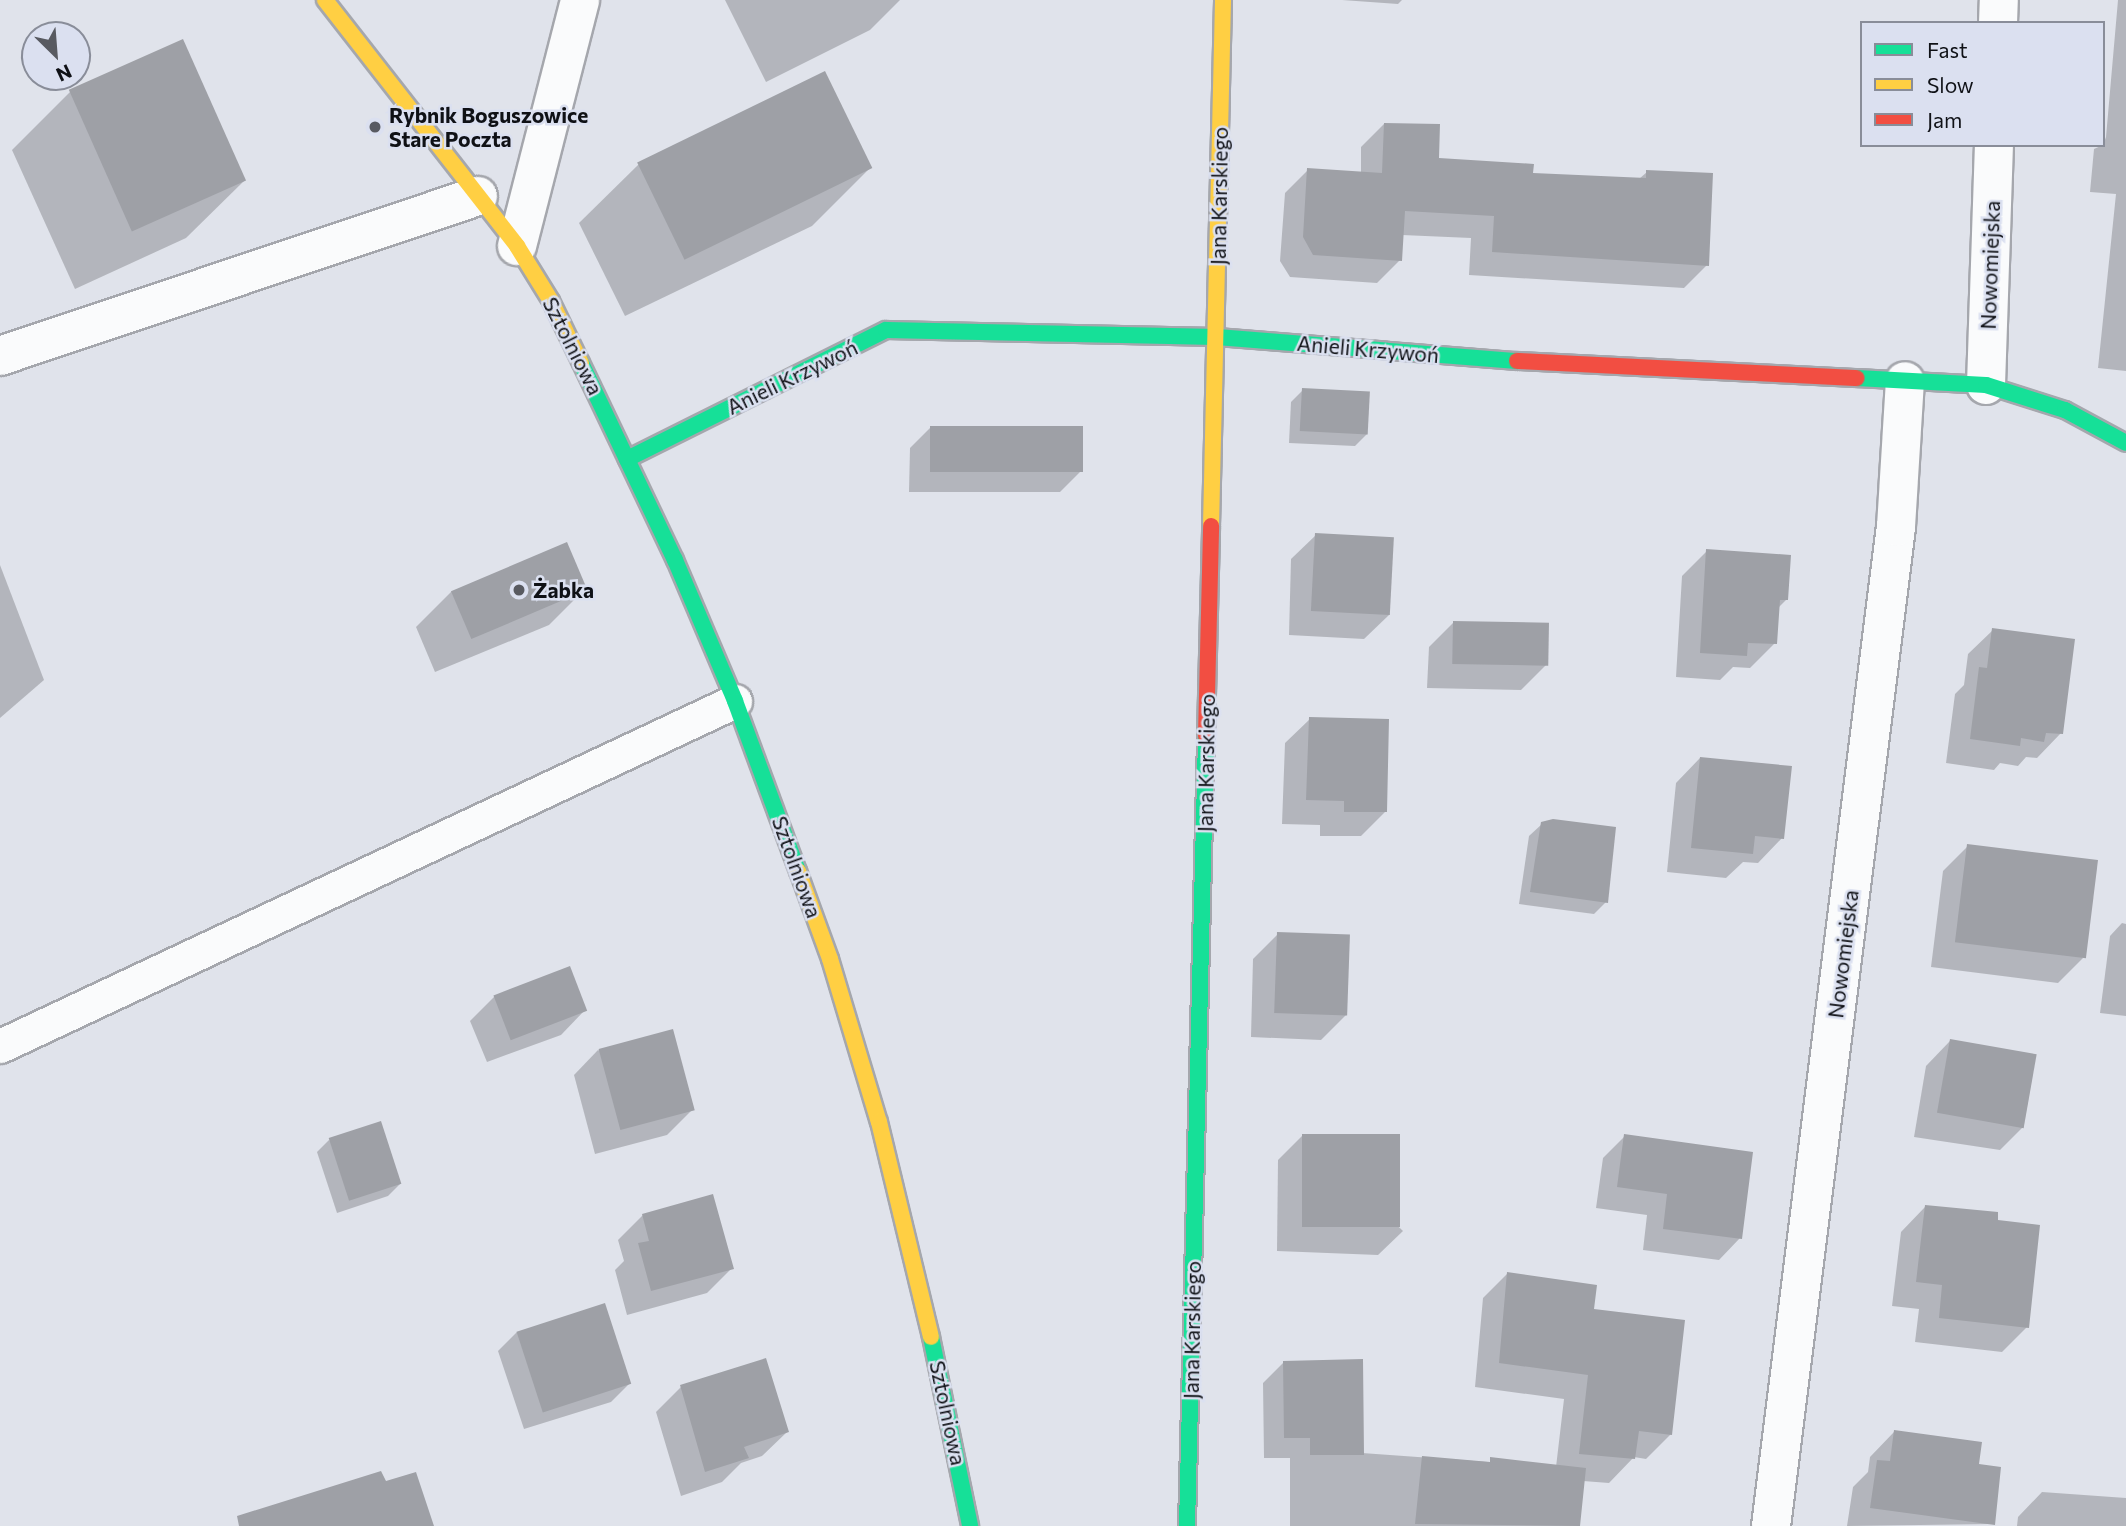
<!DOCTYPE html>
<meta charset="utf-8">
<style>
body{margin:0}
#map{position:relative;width:2126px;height:1526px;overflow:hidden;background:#e0e3eb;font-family:Commissioner,sans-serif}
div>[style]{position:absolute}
.shadow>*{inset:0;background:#0003}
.building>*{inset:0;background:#9ea0a6;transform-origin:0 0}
.roads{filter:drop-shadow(2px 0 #a5a7ad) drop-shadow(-2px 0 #a5a7ad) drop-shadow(0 2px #a5a7ad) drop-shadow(0 -2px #a5a7ad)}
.lane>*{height:33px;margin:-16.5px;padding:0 16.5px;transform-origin:16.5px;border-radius:16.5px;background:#fafbfc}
.street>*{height:38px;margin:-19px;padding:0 19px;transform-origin:19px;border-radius:19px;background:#fafbfc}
.fast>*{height:16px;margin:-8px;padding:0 8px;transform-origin:8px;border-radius:8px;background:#16e098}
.slow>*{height:16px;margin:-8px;padding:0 8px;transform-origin:8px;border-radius:8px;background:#ffcf43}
.jam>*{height:16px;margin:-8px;padding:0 8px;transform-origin:8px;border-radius:8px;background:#f24e42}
.dots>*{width:19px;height:19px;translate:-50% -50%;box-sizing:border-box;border:4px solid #dbe0f0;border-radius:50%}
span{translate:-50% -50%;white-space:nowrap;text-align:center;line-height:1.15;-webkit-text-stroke:5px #dbe0f0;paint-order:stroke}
.poi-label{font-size:21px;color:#0f1116;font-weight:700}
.left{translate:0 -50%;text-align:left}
.street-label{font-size:21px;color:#0f1116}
.legend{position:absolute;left:1860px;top:21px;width:245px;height:126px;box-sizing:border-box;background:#dbe0f0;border:2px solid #898d99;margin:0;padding:9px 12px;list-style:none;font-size:21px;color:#0f1116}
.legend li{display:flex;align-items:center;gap:14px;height:35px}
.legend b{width:35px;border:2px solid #898d99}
.north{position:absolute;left:21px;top:21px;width:70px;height:70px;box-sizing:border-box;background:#dbe0f0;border:2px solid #898d99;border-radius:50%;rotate:155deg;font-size:19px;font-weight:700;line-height:28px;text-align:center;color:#0f1116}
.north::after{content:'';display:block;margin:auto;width:24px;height:32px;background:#585a61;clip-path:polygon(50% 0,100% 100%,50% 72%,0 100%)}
</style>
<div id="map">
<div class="shadow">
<i style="clip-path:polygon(725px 0,900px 0,870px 30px,766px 82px)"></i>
<i style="clip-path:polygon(1342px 0,1402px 0,1398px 4px)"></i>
<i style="clip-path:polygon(2118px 0,2126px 0,2126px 371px,2098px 368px,2116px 194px,2090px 192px,2094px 149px,2103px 145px,2106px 137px)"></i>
<i style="clip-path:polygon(824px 74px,870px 168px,812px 226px,625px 316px,579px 223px,638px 165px)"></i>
<i style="clip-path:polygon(70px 92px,245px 180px,186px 238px,75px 289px,12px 150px)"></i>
<i style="clip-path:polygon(1384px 124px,1437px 159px,1531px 174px,1639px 179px,1647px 172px,1707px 265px,1684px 288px,1469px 275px,1471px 238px,1402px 235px,1400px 260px,1377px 283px,1290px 277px,1280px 261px,1285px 193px,1308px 170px,1361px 173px,1361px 147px)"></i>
<i style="clip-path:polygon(1303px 390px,1367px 434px,1355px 446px,1289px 443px,1291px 402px)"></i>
<i style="clip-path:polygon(930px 428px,1081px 471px,1060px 492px,909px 492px,910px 448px)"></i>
<i style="clip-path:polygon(1316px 535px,1389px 615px,1364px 639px,1289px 635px,1291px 559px)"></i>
<i style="clip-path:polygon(1707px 551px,1786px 600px,1778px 608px,1775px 643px,1750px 668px,1733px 667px,1720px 680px,1676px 677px,1682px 576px)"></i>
<i style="clip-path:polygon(0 565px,44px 680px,0 718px)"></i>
<i style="clip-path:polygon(585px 589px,549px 625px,435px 672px,416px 627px,452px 591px)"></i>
<i style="clip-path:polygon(1453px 623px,1546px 665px,1521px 690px,1427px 688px,1429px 647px)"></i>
<i style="clip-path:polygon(1993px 630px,2061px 733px,2037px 758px,2026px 757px,2018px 766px,2000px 763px,1994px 770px,1946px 763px,1955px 694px,1964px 685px,1968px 654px)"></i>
<i style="clip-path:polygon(1310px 719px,1386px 811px,1361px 836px,1320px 836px,1320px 825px,1282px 824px,1285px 743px)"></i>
<i style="clip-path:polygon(1700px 758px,1782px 838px,1758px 863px,1743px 862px,1726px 878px,1667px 872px,1676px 783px)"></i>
<i style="clip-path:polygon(1542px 824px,1606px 902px,1594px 914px,1519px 904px,1529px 836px)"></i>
<i style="clip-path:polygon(1968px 846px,2083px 958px,2058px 983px,1931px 967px,1943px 871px)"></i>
<i style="clip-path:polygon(2122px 923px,2126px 924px,2126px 1016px,2100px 1013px,2110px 936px)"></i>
<i style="clip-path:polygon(1278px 934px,1346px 1015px,1321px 1040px,1251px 1037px,1253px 959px)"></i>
<i style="clip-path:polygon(494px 997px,585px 1010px,561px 1035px,487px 1062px,470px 1021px)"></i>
<i style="clip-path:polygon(1950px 1041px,2024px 1126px,2000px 1150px,1914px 1137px,1926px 1066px)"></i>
<i style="clip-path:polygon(598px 1050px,692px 1110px,667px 1135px,595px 1154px,574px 1075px)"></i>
<i style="clip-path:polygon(1303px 1135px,1403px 1231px,1378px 1255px,1277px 1251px,1278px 1160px)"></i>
<i style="clip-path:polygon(1625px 1136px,1740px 1238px,1719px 1260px,1643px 1250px,1647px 1215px,1596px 1208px,1603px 1158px)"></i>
<i style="clip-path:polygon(329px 1140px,400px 1184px,388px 1196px,337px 1213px,317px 1152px)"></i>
<i style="clip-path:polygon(1925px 1207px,1996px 1221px,2027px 1327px,2002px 1352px,1915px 1342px,1919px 1309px,1892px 1306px,1901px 1232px)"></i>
<i style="clip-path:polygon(643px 1215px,732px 1268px,707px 1293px,627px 1315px,615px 1270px,624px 1261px,618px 1240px)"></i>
<i style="clip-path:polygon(1507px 1274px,1592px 1311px,1671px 1434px,1646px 1459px,1634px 1457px,1609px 1483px,1583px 1481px,1578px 1526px,1290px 1526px,1290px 1458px,1264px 1458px,1263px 1383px,1284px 1362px,1362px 1453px,1556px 1467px,1564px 1399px,1475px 1387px,1483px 1298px)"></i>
<i style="clip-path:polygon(517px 1332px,629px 1384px,611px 1402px,524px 1429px,498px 1351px)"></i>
<i style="clip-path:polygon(681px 1387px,787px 1432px,762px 1456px,741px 1463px,722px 1482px,681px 1496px,656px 1412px)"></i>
<i style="clip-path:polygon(1894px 1432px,1977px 1466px,1993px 1524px,1847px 1526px,1853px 1487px,1868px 1472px,1870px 1457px)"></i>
<i style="clip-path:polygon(2126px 1489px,2126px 1526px,2017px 1526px,2018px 1517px,2042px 1492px,2126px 1498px)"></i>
</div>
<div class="building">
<i style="left:183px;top:39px;width:155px;height:125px;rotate:66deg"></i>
<i style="left:825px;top:71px;width:108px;height:209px;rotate:64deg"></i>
<i style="clip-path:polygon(1384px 123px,1440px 124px,1439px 158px,1534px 164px,1533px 173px,1646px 178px,1646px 170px,1713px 173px,1709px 266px,1492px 252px,1494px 216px,1405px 211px,1402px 261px,1313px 255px,1303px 237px,1307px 168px,1382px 173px)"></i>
<i style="left:1302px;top:388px;width:68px;height:43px;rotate:3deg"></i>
<i style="left:930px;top:426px;width:153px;height:46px"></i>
<i style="left:1315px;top:533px;width:79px;height:78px;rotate:3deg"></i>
<i style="left:567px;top:542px;width:52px;height:126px;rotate:67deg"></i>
<i style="clip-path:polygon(1706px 549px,1791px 555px,1788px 600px,1780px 600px,1777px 644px,1748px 643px,1747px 656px,1700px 653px)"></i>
<i style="left:1453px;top:621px;width:96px;height:43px;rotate:1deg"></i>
<i style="clip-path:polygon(1992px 628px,2075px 639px,2063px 734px,2046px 733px,2044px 742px,2021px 738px,2020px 746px,1970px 739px,1979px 667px,1987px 668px)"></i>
<i style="clip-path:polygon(1309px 717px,1389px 719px,1387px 812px,1344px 812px,1344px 801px,1306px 800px)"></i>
<i style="clip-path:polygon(1700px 757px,1792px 766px,1784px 839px,1755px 836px,1753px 854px,1691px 848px)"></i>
<i style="clip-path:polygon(1553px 819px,1616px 827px,1608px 903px,1530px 892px,1541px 822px)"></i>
<i style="left:1967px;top:844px;width:132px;height:99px;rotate:7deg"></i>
<i style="left:1277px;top:932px;width:73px;height:81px;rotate:2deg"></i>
<i style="left:570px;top:966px;width:48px;height:82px;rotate:69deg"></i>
<i style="left:673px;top:1029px;width:84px;height:77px;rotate:75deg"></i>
<i style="left:1950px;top:1039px;width:88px;height:75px;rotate:10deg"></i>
<i style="left:381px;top:1121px;width:66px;height:55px;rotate:72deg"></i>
<i style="left:1302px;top:1134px;width:98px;height:93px"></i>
<i style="clip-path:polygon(1624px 1134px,1753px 1152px,1742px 1239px,1663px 1229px,1667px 1194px,1617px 1187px)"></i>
<i style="clip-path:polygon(713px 1194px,734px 1269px,651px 1291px,638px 1243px,649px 1241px,642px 1214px)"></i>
<i style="clip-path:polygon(1925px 1205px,1998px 1212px,1998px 1220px,2040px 1225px,2029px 1328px,1939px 1318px,1942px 1285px,1916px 1282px)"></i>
<i style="clip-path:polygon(1507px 1272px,1597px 1285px,1594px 1309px,1685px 1320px,1672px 1435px,1639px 1431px,1635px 1459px,1579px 1454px,1588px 1375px,1499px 1363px)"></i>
<i style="left:605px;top:1303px;width:85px;height:93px;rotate:72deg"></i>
<i style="clip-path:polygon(766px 1358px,789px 1432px,744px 1447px,749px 1458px,705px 1472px,680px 1385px)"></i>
<i style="clip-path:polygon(1363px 1359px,1364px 1455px,1310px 1455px,1310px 1438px,1284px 1438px,1283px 1361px)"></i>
<i style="clip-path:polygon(1894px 1430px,1982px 1442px,1979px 1464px,2001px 1467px,1995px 1525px,1870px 1508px,1877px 1460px,1890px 1461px)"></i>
<i style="clip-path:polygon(1422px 1456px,1490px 1462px,1490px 1457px,1586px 1468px,1580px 1526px,1415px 1524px)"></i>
<i style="clip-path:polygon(381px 1471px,386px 1481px,416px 1472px,434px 1526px,239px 1526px,237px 1516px)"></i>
</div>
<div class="roads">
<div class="lane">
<i style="left:0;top:1046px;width:812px;rotate:-25.14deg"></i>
</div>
<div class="street">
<i style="left:1998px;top:23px;width:23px;rotate:-88deg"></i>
<i style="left:517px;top:246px;width:254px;rotate:-75.6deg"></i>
<i style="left:0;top:356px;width:504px;rotate:-18.51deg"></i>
<i style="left:1986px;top:385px;width:240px;rotate:-88.1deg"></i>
<i style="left:1771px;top:1526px;width:1007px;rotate:-82.87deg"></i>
<i style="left:1896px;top:527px;width:146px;rotate:-86.5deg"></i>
</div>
<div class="fast">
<i style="left:581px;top:363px;width:218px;rotate:64.5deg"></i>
<i style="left:675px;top:560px;width:153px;rotate:66.9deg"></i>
<i style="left:735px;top:701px;width:181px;rotate:69.7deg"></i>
<i style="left:1857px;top:378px;width:129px;rotate:3.1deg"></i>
<i style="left:1986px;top:385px;width:83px;rotate:17.6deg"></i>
<i style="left:2065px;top:410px;width:69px;rotate:28.4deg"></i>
<i style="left:627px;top:459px;width:289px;rotate:-26.5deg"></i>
<i style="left:886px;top:330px;width:331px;rotate:1.2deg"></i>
<i style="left:1217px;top:337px;width:301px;rotate:4.6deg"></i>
<i style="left:931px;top:1337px;width:193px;rotate:78.3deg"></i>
<i style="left:1187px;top:1526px;width:790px;rotate:-88.62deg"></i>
</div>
<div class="slow">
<i style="left:325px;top:0;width:312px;rotate:52deg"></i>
<i style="left:517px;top:246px;width:65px;rotate:58.3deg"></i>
<i style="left:551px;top:301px;width:69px;rotate:64.2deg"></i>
<i style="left:1211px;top:526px;width:526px;rotate:-88.69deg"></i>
<i style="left:798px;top:871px;width:94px;rotate:70deg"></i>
<i style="left:830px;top:959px;width:170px;rotate:73.3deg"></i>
<i style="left:879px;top:1122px;width:221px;rotate:76.4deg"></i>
</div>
<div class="jam">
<i style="left:1517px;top:361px;width:340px;rotate:2.9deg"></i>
<i style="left:1206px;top:736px;width:210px;rotate:-88.6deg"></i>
</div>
</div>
<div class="dots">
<i style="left:375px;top:127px;background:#585a61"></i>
<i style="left:519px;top:590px;background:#585a61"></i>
</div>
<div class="poi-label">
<span class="left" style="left:389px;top:127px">Rybnik Boguszowice<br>Stare Poczta</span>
<span class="left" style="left:533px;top:590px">Żabka</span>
</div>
<div class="street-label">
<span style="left:1219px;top:196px;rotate:-89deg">Jana Karskiego</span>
<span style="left:1990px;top:265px;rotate:-88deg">Nowomiejska</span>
<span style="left:573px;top:346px;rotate:63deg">Sztolniowa</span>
<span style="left:1368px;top:349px;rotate:5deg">Anieli Krzywoń</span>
<span style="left:792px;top:377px;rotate:-26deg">Anieli Krzywoń</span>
<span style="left:1206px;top:763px;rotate:-89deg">Jana Karskiego</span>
<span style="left:797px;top:867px;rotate:70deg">Sztolniowa</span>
<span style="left:1843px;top:954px;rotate:-83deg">Nowomiejska</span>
<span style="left:1192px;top:1330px;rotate:-89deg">Jana Karskiego</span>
<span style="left:948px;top:1413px;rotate:78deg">Sztolniowa</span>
</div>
<ul class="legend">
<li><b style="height:9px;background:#16e098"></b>Fast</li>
<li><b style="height:9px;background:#ffcf43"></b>Slow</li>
<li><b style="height:9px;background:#f24e42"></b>Jam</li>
</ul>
<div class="north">N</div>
</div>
